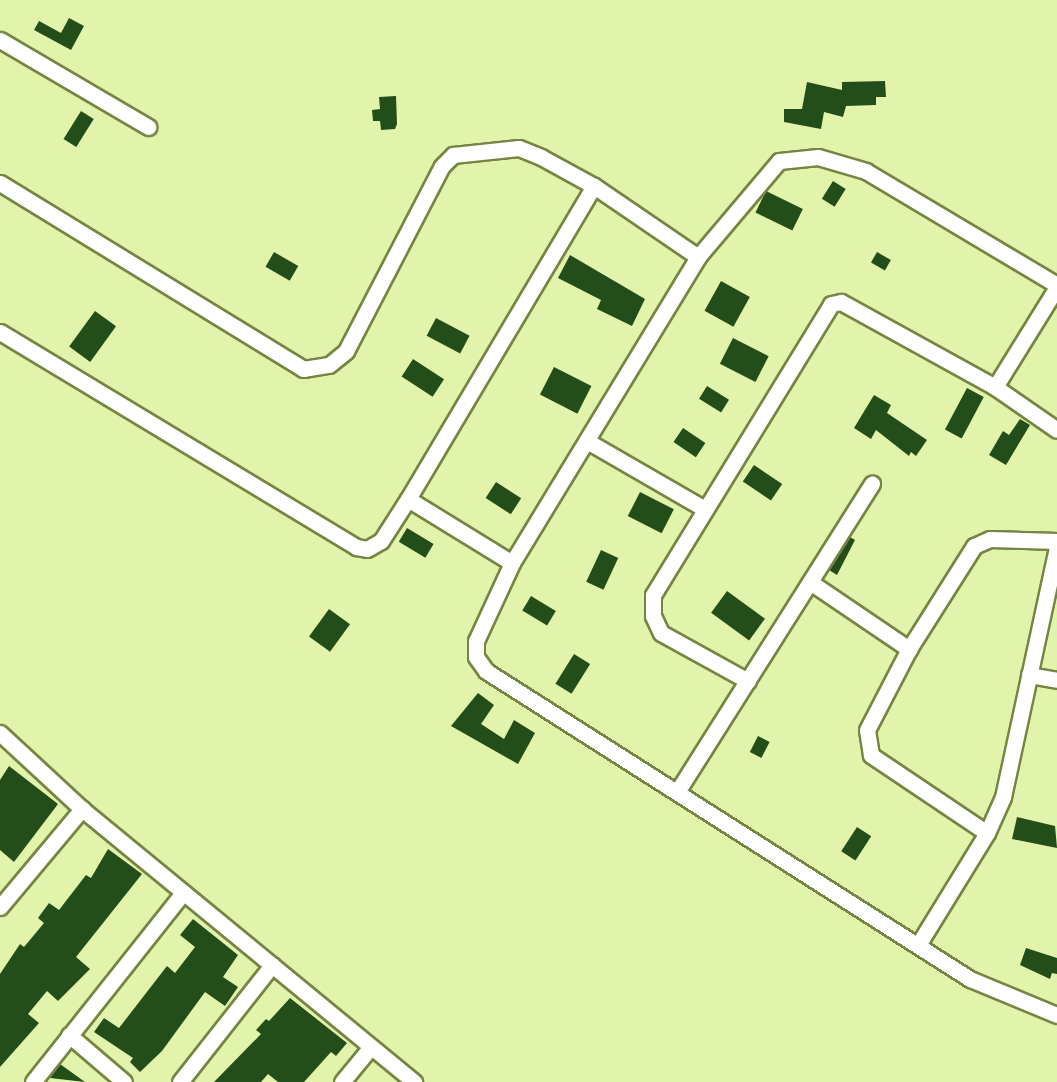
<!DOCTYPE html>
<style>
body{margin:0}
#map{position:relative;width:1057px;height:1082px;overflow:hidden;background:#e2f4ac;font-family:"Exo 2",sans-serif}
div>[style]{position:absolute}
.building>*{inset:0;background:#244e19;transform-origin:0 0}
.roads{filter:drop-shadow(2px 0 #768541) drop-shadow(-2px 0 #768541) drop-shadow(0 2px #768541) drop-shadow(0 -2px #768541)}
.minor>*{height:15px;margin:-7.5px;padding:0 7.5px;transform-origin:7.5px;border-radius:7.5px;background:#fff}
span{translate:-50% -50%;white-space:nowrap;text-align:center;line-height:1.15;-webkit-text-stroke:6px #e2f4ac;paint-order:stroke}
</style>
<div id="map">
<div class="building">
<i style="clip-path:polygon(69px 18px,84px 26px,71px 50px,34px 30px,39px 21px,61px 33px)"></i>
<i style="clip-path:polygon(885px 81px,886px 97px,876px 97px,876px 105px,846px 106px,843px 117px,824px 112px,821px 129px,784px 122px,784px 109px,802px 109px,807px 82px,842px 90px,842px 82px)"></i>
<i style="clip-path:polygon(396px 96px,397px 124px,395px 129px,381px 130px,380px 121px,373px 121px,372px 110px,380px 109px,379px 97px)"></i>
<i style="left:81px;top:111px;width:15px;height:33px;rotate:32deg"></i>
<i style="left:833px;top:181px;width:15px;height:21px;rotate:32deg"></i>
<i style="left:766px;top:191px;width:41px;height:24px;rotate:26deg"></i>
<i style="left:274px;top:252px;width:28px;height:17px;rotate:30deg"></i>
<i style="left:877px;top:252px;width:16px;height:12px;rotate:30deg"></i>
<i style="clip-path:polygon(570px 255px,645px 299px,632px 326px,597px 309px,601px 300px,558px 278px)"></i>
<i style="left:721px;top:281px;width:33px;height:34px;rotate:29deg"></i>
<i style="left:95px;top:311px;width:26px;height:44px;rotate:36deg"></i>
<i style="left:436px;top:318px;width:38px;height:20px;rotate:28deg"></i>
<i style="left:733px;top:338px;width:40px;height:29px;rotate:27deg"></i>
<i style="left:413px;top:359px;width:37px;height:21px;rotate:33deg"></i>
<i style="left:554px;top:367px;width:42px;height:31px;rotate:27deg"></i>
<i style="left:707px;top:386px;width:26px;height:15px;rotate:32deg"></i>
<i style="left:967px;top:388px;width:19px;height:47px;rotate:28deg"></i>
<i style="clip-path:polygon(874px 395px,891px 405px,887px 413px,927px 440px,916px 456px,911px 452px,909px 456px,876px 430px,871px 439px,854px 428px)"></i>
<i style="clip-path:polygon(1020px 419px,1030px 425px,1006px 465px,989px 455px,1003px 431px,1009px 435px)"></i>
<i style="left:683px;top:428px;width:27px;height:17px;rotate:34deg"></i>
<i style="left:754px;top:465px;width:34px;height:20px;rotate:34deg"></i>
<i style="left:496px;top:482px;width:30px;height:19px;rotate:33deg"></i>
<i style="left:640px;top:492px;width:38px;height:27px;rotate:27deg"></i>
<i style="left:407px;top:528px;width:31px;height:16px;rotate:31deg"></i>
<i style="clip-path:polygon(850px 537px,855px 540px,837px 575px,829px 570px)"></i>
<i style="left:601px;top:550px;width:19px;height:35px;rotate:25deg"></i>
<i style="left:727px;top:591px;width:47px;height:27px;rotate:36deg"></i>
<i style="left:531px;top:596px;width:29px;height:17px;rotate:31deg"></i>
<i style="left:329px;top:609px;width:26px;height:34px;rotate:36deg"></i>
<i style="left:574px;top:654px;width:19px;height:35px;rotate:32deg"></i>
<i style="clip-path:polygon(478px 693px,494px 705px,481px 724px,504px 739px,514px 720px,535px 733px,518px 764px,451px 726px)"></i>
<i style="left:758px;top:736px;width:13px;height:18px;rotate:27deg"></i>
<i style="clip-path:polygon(9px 766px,58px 804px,14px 862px,0 850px,0 780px)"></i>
<i style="clip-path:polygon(1017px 817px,1055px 826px,1057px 848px,1012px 839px)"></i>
<i style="left:857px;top:827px;width:17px;height:29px;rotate:33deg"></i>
<i style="clip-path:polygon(108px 849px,142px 874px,76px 957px,90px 969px,58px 1001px,47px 991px,28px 1014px,39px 1023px,0 1067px,0 974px,20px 944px,24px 947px,44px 923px,38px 918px,49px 903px,59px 910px,86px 875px,91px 878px)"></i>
<i style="clip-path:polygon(193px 919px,238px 955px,223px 977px,238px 987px,225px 1006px,205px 992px,162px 1051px,140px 1072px,130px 1062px,133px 1058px,94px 1032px,104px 1018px,119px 1028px,167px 966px,175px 973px,195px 947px,180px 935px)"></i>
<i style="clip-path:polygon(1026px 948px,1057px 958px,1057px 974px,1052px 973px,1050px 979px,1020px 965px)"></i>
<i style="clip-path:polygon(290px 998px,347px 1043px,336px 1056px,331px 1052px,304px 1082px,278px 1082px,268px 1074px,261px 1082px,214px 1082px,261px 1034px,256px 1030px,266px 1019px,269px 1021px)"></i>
<i style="clip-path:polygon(60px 1064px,85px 1082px,50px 1078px)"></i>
</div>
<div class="roads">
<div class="minor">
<i style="left:0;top:40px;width:172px;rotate:30.4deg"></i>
<i style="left:0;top:183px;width:356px;rotate:31.5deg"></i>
<i style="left:303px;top:369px;width:26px;rotate:-9deg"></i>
<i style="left:329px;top:365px;width:22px;rotate:-39deg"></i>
<i style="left:346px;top:351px;width:208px;rotate:-62.6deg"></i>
<i style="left:442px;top:166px;width:16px;rotate:-45deg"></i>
<i style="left:453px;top:155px;width:66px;rotate:-6.1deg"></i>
<i style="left:519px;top:148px;width:24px;rotate:22deg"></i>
<i style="left:541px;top:157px;width:60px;rotate:28.7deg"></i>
<i style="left:594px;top:186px;width:126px;rotate:34.3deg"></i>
<i style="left:1057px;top:285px;width:222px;rotate:-149.2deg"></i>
<i style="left:866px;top:171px;width:50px;rotate:-163.7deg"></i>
<i style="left:818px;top:157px;width:39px;rotate:174deg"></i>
<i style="left:779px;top:161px;width:126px;rotate:130.2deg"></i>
<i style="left:698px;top:257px;width:358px;rotate:121.3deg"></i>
<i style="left:512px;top:563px;width:86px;rotate:114.8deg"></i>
<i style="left:476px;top:641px;width:16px;rotate:90deg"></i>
<i style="left:476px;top:657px;width:17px;rotate:54deg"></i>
<i style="left:486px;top:671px;width:574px;rotate:32.47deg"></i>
<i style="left:970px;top:979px;width:94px;rotate:22.5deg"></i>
<i style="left:0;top:332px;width:416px;rotate:31.1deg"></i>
<i style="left:356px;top:547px;width:11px;rotate:10deg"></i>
<i style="left:367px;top:549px;width:16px;rotate:-30deg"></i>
<i style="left:381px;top:541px;width:50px;rotate:-57.3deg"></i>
<i style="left:408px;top:499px;width:364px;rotate:-59.3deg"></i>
<i style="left:995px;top:387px;width:118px;rotate:-58.2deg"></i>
<i style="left:587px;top:441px;width:136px;rotate:30deg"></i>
<i style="left:408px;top:499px;width:122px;rotate:31.6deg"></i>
<i style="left:810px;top:582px;width:120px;rotate:34.1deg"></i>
<i style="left:1029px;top:675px;width:28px;rotate:10deg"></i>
<i style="left:748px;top:681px;width:99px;rotate:-151.1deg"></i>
<i style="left:661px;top:633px;width:19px;rotate:-115deg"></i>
<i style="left:653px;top:616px;width:21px;rotate:-90deg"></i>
<i style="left:653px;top:595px;width:341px;rotate:-58.5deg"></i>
<i style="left:831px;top:304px;width:10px;rotate:-11deg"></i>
<i style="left:841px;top:302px;width:176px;rotate:28.9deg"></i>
<i style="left:995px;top:387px;width:75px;rotate:34.7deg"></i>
<i style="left:0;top:733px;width:112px;rotate:42.8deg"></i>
<i style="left:82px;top:809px;width:430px;rotate:39.4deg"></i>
<i style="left:677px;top:792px;width:365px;rotate:-57.7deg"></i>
<i style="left:987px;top:833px;width:140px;rotate:-146.1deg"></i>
<i style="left:871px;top:755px;width:25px;rotate:-99deg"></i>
<i style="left:867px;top:730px;width:91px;rotate:-62.6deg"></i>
<i style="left:909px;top:649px;width:122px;rotate:-57.7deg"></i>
<i style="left:974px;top:546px;width:17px;rotate:-24deg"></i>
<i style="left:990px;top:539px;width:67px;rotate:1.7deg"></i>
<i style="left:0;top:907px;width:128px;rotate:-50.1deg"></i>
<i style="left:918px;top:945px;width:132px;rotate:-58.4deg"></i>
<i style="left:987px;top:833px;width:39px;rotate:-66deg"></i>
<i style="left:1003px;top:797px;width:256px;rotate:-77.8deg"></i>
<i style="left:69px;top:1035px;width:72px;rotate:40.5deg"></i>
<i style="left:33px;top:1082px;width:241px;rotate:-51.6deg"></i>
<i style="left:180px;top:1082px;width:149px;rotate:-51.8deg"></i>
<i style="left:342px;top:1082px;width:44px;rotate:-50.5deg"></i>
</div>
</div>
</div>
